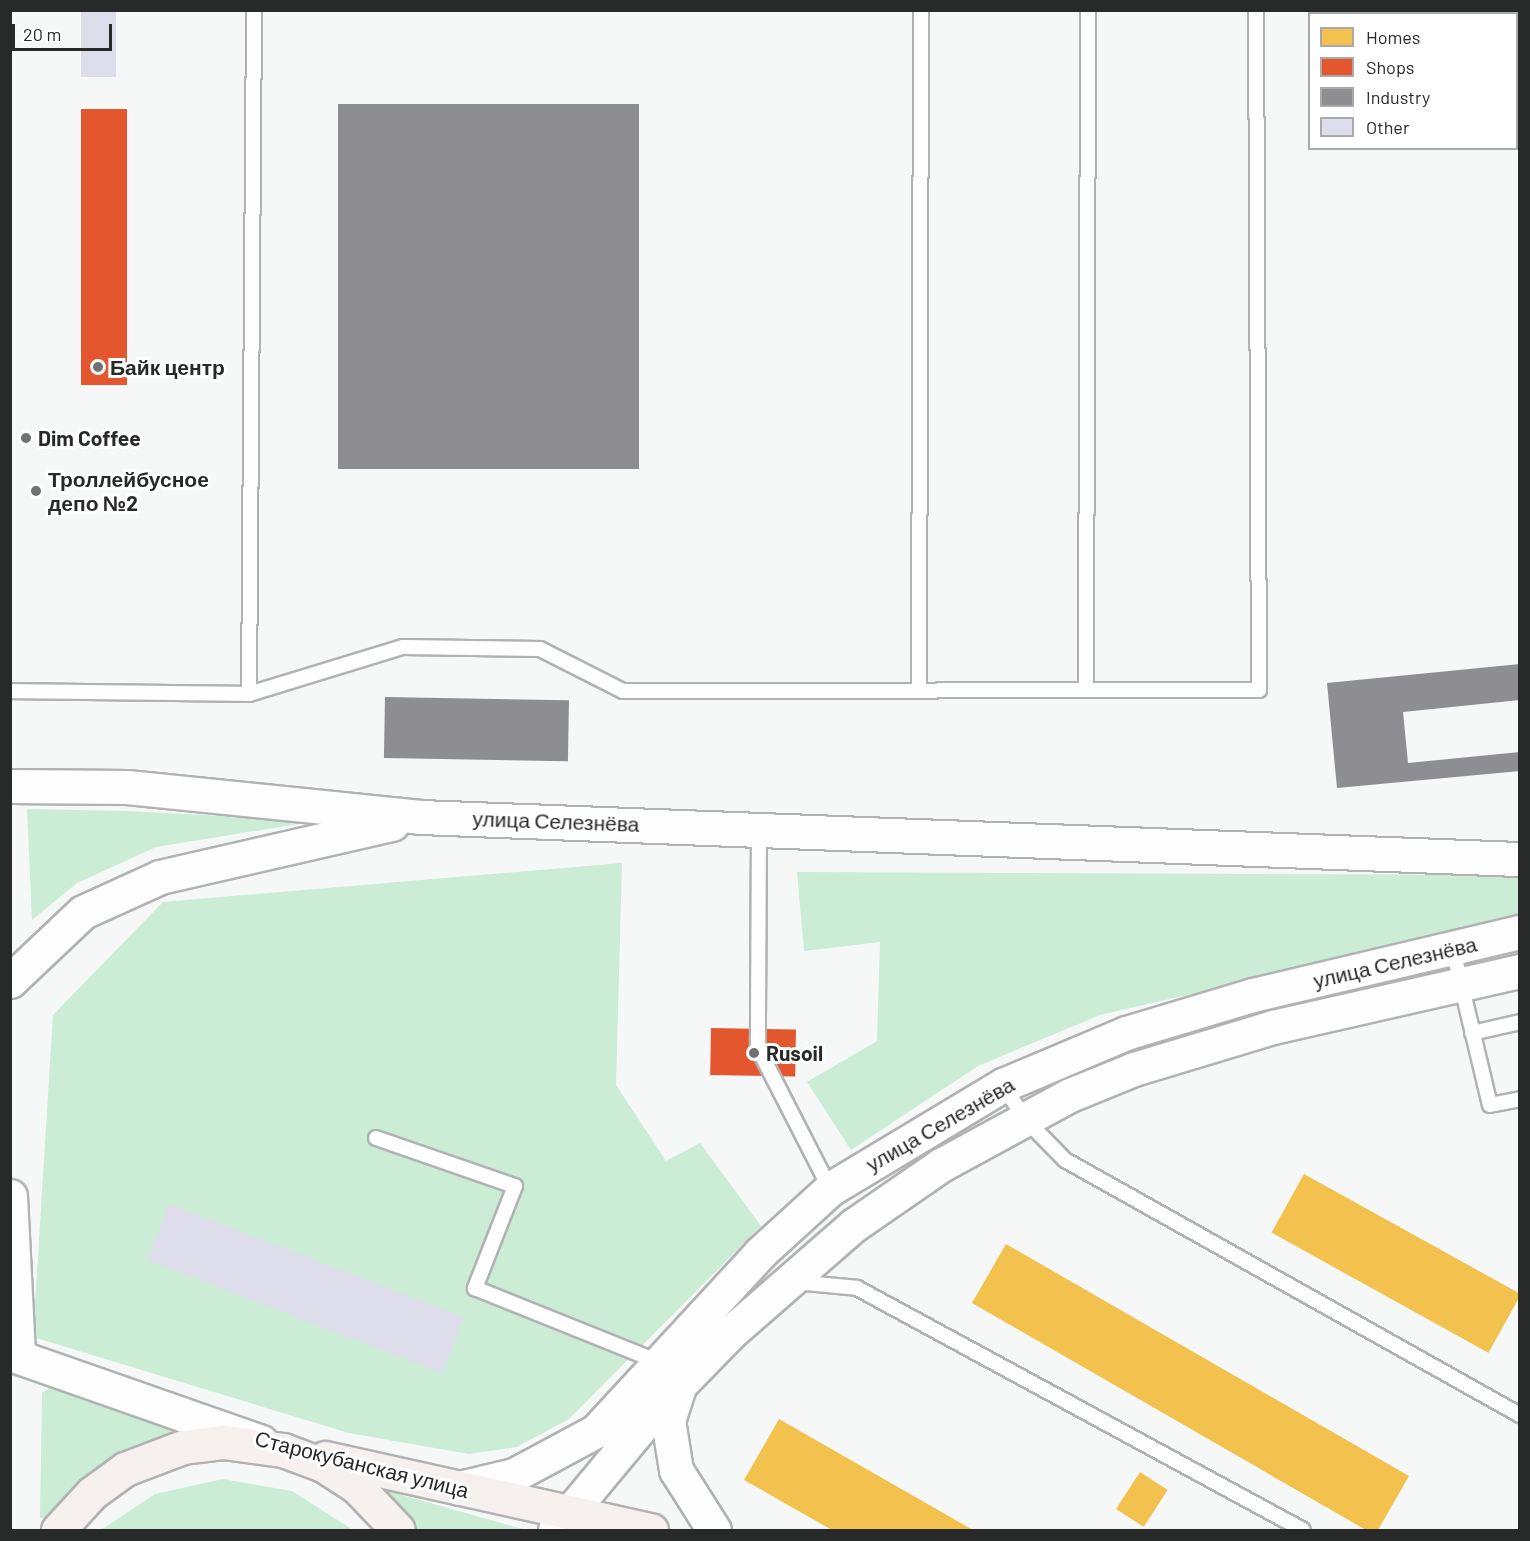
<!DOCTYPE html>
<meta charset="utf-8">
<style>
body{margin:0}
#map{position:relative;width:1530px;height:1541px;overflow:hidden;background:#f6f7f7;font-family:Barlow,sans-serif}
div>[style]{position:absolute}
.green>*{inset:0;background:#cbecd5}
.homes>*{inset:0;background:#f2c14e;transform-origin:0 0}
.shops>*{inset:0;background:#e4572e;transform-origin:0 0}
.industry>*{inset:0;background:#8d8d92;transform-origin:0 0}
.building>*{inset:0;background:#deddeb;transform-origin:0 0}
.roads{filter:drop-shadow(2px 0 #b1b2b3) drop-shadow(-2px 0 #b1b2b3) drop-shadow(0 2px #b1b2b3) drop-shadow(0 -2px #b1b2b3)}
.service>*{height:14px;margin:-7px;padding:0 7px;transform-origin:7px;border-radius:7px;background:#fefefe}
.tertiary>*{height:33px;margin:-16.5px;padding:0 16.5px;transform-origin:16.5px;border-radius:16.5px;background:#fefefe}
.secondary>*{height:33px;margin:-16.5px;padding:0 16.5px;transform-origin:16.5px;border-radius:16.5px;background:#fefefe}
.primary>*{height:33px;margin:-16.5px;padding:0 16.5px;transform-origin:16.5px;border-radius:16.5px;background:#f6f0ef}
.dots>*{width:16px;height:16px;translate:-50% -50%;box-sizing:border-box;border:3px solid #fff;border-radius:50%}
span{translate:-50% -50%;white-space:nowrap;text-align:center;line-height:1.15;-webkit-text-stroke:6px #fff;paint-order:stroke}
.poi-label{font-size:21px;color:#282929;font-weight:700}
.left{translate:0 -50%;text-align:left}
.street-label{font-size:21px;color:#282929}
.frame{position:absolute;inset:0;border:12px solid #282929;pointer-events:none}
.legend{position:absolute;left:1308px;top:12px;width:210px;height:138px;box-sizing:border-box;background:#fff;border:2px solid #a9a9a9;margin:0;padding:8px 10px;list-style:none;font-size:18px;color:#282929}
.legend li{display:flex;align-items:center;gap:12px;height:30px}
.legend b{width:30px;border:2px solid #a9a9a9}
.scale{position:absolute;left:12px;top:24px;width:100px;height:27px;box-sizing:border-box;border:3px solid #282929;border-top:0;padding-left:8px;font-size:18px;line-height:21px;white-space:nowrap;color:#282929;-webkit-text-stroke:4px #fff;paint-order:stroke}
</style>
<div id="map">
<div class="green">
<i style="clip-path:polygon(27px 809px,127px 811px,317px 821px,156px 847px,77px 883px,32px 920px)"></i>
<i style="clip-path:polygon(622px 863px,616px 1085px,666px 1161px,700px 1143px,761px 1226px,569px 1419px,517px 1447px,469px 1454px,349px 1433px,33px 1337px,53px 1015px,163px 902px)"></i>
<i style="clip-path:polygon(797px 872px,1519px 875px,1519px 919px,1100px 1015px,978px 1066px,851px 1150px,807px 1082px,877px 1041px,880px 942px,804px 951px)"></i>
<i style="clip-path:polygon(50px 1387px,172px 1421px,170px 1440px,52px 1519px,40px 1518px,42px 1393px)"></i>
<i style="clip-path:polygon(223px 1479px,292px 1491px,353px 1530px,101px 1530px,155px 1494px)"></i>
<i style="clip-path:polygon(384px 1490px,526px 1530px,408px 1530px)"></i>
</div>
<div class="homes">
<i style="left:1304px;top:1174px;width:248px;height:67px;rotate:29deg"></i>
<i style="clip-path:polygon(1006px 1244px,1409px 1476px,1378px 1530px,1366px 1530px,972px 1303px)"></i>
<i style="clip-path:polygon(779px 1419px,973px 1530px,832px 1530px,744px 1480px)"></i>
<i style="left:1140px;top:1472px;width:33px;height:44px;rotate:33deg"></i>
</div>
<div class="shops">
<i style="left:81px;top:109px;width:46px;height:276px"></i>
<i style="left:711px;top:1028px;width:85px;height:47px;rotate:1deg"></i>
</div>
<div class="industry">
<i style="left:639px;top:104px;width:365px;height:301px;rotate:90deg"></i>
<i style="clip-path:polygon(1520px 664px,1520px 700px,1403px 712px,1408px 763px,1520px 752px,1520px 771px,1337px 788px,1327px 683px)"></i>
<i style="left:385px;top:697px;width:184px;height:61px;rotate:1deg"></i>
</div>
<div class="building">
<i style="left:81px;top:10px;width:35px;height:67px"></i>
<i style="left:169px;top:1204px;width:316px;height:60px;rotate:21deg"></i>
</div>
<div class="roads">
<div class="service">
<i style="left:919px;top:690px;width:680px;rotate:-89.83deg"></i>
<i style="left:1086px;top:690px;width:680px;rotate:-89.83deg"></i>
<i style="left:10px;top:691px;width:239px;rotate:0.7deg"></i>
<i style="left:249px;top:694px;width:684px;rotate:-89.58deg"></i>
<i style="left:249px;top:694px;width:161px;rotate:-17deg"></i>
<i style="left:403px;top:647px;width:137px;rotate:0.8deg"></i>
<i style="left:540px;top:649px;width:93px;rotate:26.8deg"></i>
<i style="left:623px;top:691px;width:636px;rotate:-0.09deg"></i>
<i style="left:1259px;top:690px;width:680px;rotate:-90.25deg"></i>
<i style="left:759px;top:828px;width:220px;rotate:90.3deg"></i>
<i style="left:758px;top:1048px;width:158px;rotate:62.9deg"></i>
<i style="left:1453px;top:950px;width:159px;rotate:76.6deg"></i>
<i style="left:1490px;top:1105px;width:31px;rotate:-11deg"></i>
<i style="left:1472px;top:1033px;width:49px;rotate:-12.9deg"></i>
<i style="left:1003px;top:1085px;width:40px;rotate:57.1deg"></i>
<i style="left:1025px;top:1119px;width:57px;rotate:45.7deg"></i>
<i style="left:1065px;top:1160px;width:522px;rotate:29.27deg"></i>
<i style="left:376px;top:1138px;width:147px;rotate:19.1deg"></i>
<i style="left:515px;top:1186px;width:110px;rotate:111.4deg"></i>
<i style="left:475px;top:1288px;width:198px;rotate:21.9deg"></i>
<i style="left:794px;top:1282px;width:63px;rotate:5.4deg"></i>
<i style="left:857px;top:1288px;width:507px;rotate:28.48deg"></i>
</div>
<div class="tertiary">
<i style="left:10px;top:786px;width:117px;rotate:0.5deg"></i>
<i style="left:127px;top:787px;width:295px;rotate:5.8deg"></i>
<i style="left:420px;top:817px;width:1101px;rotate:2.19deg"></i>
<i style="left:10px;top:981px;width:100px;rotate:-43.4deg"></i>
<i style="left:83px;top:912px;width:85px;rotate:-24.4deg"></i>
<i style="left:160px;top:877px;width:238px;rotate:-12.9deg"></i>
</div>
<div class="secondary">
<i style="left:10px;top:1196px;width:160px;rotate:87.1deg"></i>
<i style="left:10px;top:1354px;width:266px;rotate:19.3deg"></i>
<i style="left:679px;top:1387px;width:35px;rotate:108deg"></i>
<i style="left:668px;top:1420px;width:51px;rotate:80.9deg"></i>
<i style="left:676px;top:1470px;width:71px;rotate:57.7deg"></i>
<i style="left:459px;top:1488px;width:57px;rotate:-13.3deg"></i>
<i style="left:514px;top:1475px;width:93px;rotate:-28.2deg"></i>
<i style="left:596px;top:1431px;width:242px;rotate:-47.3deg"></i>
<i style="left:760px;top:1253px;width:95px;rotate:-42.4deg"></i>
<i style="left:830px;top:1189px;width:202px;rotate:-31deg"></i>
<i style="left:1003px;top:1085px;width:134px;rotate:-22.9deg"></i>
<i style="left:1126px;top:1033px;width:133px;rotate:-16.7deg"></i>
<i style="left:1253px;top:995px;width:274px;rotate:-13.3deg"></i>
<i style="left:555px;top:1530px;width:155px;rotate:-50.2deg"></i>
<i style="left:654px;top:1411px;width:109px;rotate:-45.7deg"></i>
<i style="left:730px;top:1333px;width:164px;rotate:-41.1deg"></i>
<i style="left:854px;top:1225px;width:106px;rotate:-34.6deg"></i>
<i style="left:941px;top:1165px;width:147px;rotate:-28.5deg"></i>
<i style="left:1070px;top:1095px;width:69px;rotate:-22.1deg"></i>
<i style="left:1134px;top:1069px;width:145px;rotate:-16.8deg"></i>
<i style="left:1273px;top:1027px;width:253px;rotate:-12.8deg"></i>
</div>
<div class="primary">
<i style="left:325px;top:1458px;width:334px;rotate:12.5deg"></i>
<i style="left:58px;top:1530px;width:50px;rotate:-47.4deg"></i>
<i style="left:92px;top:1493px;width:41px;rotate:-36deg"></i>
<i style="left:125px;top:1469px;width:62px;rotate:-20.8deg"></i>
<i style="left:183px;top:1447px;width:40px;rotate:-7.1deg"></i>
<i style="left:223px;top:1442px;width:61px;rotate:7.6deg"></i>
<i style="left:283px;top:1450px;width:43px;rotate:20.6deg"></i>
<i style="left:323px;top:1465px;width:40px;rotate:32.9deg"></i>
<i style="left:357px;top:1487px;width:59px;rotate:46.4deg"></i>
</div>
</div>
<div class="dots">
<i style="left:98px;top:367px;background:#707171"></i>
<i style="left:26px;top:438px;background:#707171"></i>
<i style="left:36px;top:491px;background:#707171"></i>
<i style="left:754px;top:1053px;background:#707171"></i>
</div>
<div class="poi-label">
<span class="left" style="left:110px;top:367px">Байк центр</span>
<span class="left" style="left:38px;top:438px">Dim Coffee</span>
<span class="left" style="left:48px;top:491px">Троллейбусное<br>депо №2</span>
<span class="left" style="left:766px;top:1053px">Rusoil</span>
</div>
<div class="street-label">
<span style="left:556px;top:821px;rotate:2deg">улица Селезнёва</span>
<span style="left:1395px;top:962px;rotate:-13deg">улица Селезнёва</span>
<span style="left:940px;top:1124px;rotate:-30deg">улица Селезнёва</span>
<span style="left:362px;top:1464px;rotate:14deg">Старокубанская улица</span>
</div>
<div class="frame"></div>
<ul class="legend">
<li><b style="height:16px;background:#f2c14e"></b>Homes</li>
<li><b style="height:16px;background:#e4572e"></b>Shops</li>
<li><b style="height:16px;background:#8d8d92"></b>Industry</li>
<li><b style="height:16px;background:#deddeb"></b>Other</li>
</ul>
<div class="scale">20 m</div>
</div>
